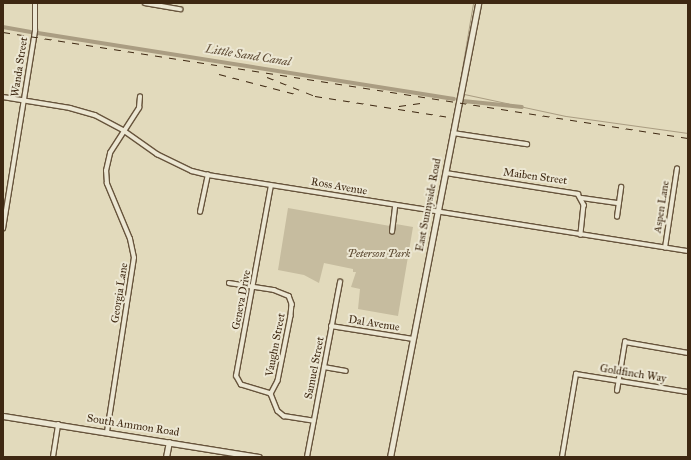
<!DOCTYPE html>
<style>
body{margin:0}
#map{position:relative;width:691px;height:460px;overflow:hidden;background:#e2dabc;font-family:"IM FELL Great Primer",serif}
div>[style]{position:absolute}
.green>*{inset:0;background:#c6bc9f}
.stream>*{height:1px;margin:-0.5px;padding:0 0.5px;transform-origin:0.5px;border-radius:0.5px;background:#aa9d82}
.canal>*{height:3.5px;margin:-1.75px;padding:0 1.75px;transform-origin:1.75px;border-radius:1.75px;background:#aa9d82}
.roads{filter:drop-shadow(1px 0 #67543c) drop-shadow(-1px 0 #67543c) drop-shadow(0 1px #67543c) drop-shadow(0 -1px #67543c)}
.street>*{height:3.5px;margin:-1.75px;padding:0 1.75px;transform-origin:1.75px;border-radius:1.75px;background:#ece7d3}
.secondary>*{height:5px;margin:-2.5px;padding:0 2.5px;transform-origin:2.5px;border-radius:2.5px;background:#ece7d3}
.rail>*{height:1px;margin-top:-0.5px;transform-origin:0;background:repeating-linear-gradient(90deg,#3e2812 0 7px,transparent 0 14px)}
span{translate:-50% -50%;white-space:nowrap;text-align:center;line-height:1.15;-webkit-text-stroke:4px #ece7d3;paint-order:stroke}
.street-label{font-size:11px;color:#3e2812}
.park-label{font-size:11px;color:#59462e;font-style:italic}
.water-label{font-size:12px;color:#5e4b34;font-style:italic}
.frame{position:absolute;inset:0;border:4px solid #3e2812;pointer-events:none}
</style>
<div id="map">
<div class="green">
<i style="clip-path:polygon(288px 208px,390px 226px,390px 223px,413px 227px,398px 316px,358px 309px,360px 289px,351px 287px,356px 272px,353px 272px,353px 269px,324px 263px,319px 283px,304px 275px,278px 270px)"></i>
</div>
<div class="stream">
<i style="left:458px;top:92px;width:90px;rotate:-80.4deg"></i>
<i style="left:464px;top:94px;width:104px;rotate:12.2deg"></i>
<i style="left:566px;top:116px;width:123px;rotate:7.9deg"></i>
</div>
<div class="canal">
<i style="left:3px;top:27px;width:28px;rotate:10deg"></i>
<i style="left:38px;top:33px;width:421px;rotate:9deg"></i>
<i style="left:463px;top:101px;width:59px;rotate:5.8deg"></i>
</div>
<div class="roads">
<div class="street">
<i style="left:145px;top:3px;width:36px;rotate:10deg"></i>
<i style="left:3px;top:97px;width:68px;rotate:9.3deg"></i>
<i style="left:70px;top:108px;width:26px;rotate:16deg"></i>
<i style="left:95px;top:115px;width:32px;rotate:28deg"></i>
<i style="left:123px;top:130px;width:42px;rotate:35.2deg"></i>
<i style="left:157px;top:154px;width:39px;rotate:26deg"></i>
<i style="left:192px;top:171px;width:16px;rotate:14deg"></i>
<i style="left:208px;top:175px;width:486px;rotate:9deg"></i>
<i style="left:453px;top:133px;width:75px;rotate:8.5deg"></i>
<i style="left:446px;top:173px;width:134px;rotate:9deg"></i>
<i style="left:578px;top:194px;width:13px;rotate:61deg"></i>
<i style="left:584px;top:205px;width:30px;rotate:96deg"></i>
<i style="left:582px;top:198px;width:37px;rotate:8deg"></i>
<i style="left:200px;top:212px;width:38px;rotate:-78deg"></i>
<i style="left:617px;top:217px;width:30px;rotate:-82deg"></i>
<i style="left:3px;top:229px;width:201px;rotate:-80.8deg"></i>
<i style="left:35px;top:31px;width:28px;rotate:-90deg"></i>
<i style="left:392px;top:232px;width:26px;rotate:-83deg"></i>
<i style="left:665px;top:248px;width:80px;rotate:-81.4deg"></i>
<i style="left:229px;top:283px;width:46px;rotate:8.8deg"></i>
<i style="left:274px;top:290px;width:16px;rotate:22deg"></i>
<i style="left:289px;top:296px;width:9px;rotate:69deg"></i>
<i style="left:292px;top:304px;width:12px;rotate:95deg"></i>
<i style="left:291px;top:316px;width:66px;rotate:101.3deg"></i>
<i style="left:278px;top:381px;width:15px;rotate:118deg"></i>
<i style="left:271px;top:394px;width:18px;rotate:68deg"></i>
<i style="left:278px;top:411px;width:8px;rotate:40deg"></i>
<i style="left:284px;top:416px;width:30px;rotate:9deg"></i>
<i style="left:331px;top:326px;width:83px;rotate:9deg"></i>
<i style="left:324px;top:367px;width:22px;rotate:10deg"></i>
<i style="left:617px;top:391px;width:50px;rotate:-80.7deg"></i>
<i style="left:625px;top:342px;width:64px;rotate:9.9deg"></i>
<i style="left:271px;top:394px;width:31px;rotate:-163deg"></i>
<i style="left:241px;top:385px;width:10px;rotate:-119deg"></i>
<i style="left:236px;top:376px;width:193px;rotate:-79.6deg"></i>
<i style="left:107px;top:432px;width:176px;rotate:-81.2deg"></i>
<i style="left:134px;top:258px;width:19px;rotate:-102deg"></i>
<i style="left:130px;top:239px;width:60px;rotate:-112.7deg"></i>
<i style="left:107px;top:184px;width:13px;rotate:-94deg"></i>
<i style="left:106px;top:171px;width:18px;rotate:-77deg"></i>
<i style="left:110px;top:153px;width:54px;rotate:-57.2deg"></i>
<i style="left:139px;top:108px;width:11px;rotate:-85deg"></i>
<i style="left:53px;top:457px;width:33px;rotate:-81deg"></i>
<i style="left:307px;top:457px;width:178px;rotate:-79.3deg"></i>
<i style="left:562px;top:457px;width:84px;rotate:-80.4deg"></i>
<i style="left:576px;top:374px;width:113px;rotate:9.1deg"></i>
</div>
<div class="secondary">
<i style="left:3px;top:416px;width:259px;rotate:9.1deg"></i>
<i style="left:166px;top:457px;width:15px;rotate:-79deg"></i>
<i style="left:390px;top:457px;width:462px;rotate:-79deg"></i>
</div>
</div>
<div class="rail">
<i style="left:3px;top:32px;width:693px;rotate:8.8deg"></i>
<i style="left:219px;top:74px;width:80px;rotate:14.6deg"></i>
<i style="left:267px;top:77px;width:52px;rotate:21.6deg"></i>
<i style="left:315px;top:96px;width:136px;rotate:8.9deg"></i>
<i style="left:399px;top:106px;width:27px;rotate:-8deg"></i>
</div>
<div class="street-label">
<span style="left:20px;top:67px;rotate:-81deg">Wanda Street</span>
<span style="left:535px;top:177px;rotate:8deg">Maiben Street</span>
<span style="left:339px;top:187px;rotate:10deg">Ross Avenue</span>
<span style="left:429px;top:205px;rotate:-79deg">East Sunnyside Road</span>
<span style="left:662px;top:207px;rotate:-81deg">Aspen Lane</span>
<span style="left:120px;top:293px;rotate:-81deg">Georgia Lane</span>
<span style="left:242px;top:300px;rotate:-79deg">Geneva Drive</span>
<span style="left:374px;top:324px;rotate:9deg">Dal Avenue</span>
<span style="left:276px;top:345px;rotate:-79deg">Vaughn Street</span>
<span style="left:315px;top:368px;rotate:-79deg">Samuel Street</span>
<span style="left:633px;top:374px;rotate:9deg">Goldfinch Way</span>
<span style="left:133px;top:426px;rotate:9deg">South Ammon Road</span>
</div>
<div class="park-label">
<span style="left:379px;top:254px">Peterson Park</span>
</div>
<div class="water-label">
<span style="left:248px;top:56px;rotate:9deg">Little Sand Canal</span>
</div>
<div class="frame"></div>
</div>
